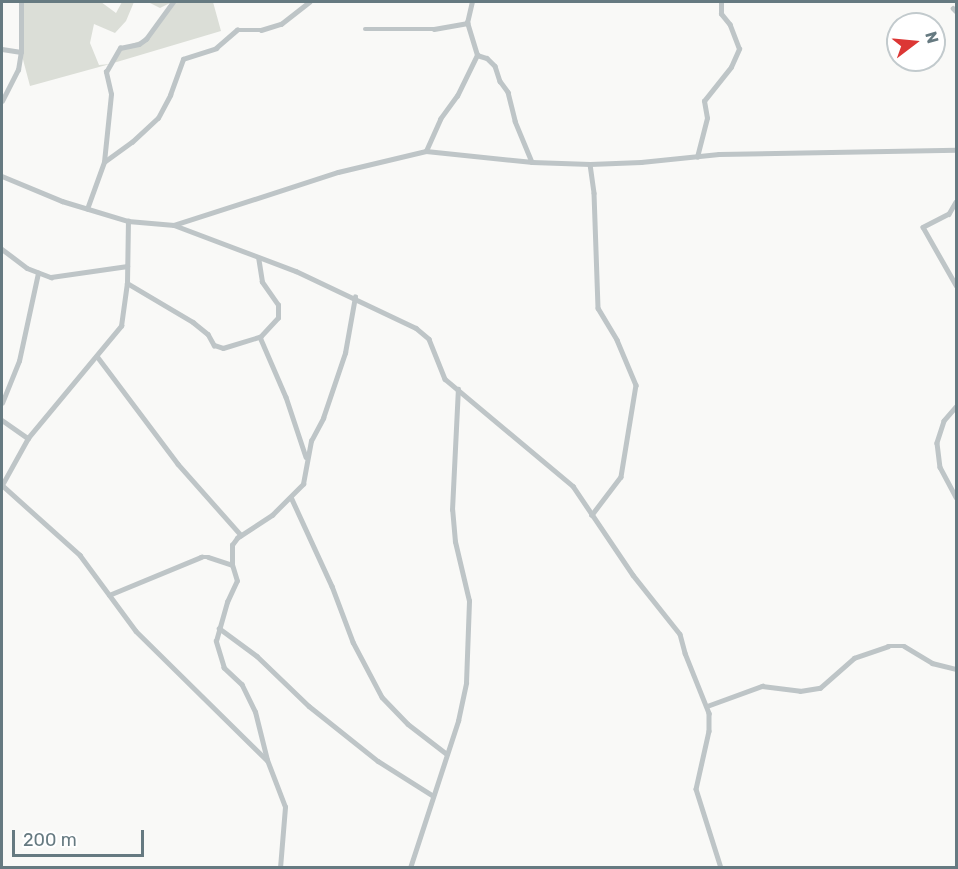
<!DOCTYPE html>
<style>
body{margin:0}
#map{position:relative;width:958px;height:869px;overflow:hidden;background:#f9f9f7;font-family:Rubik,sans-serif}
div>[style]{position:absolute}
.green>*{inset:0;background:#dbded7}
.street>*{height:4.5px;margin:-2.25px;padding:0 2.25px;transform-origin:2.25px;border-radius:2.25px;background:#bec5c7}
span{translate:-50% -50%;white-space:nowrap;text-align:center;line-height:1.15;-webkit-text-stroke:6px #fff;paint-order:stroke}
.frame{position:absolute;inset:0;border:3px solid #667a81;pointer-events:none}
.north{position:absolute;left:886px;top:12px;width:60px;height:60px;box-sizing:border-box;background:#fff;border:2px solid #c2cacd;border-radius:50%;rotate:74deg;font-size:16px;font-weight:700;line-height:24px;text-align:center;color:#667a81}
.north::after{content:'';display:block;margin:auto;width:21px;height:27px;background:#dc3735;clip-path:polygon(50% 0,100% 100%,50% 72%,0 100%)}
.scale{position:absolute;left:12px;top:830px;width:132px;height:27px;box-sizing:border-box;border:3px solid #667a81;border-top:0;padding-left:8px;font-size:18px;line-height:21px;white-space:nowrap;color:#667a81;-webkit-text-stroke:4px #fff;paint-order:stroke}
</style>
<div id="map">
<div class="green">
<i style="clip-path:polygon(21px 2px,101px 2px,116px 13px,122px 2px,134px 2px,126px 21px,115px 33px,94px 24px,90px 43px,99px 65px,110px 64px,120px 48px,146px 39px,172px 2px,160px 8px,148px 2px,213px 2px,221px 31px,110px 64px,30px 86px,21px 52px)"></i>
</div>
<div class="street">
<i style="left:953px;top:8px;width:4px;rotate:45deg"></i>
<i style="left:365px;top:29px;width:69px"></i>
<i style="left:434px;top:29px;width:34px;rotate:-10deg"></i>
<i style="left:2px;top:49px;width:19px;rotate:9deg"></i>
<i style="left:477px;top:55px;width:10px;rotate:17deg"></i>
<i style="left:487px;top:58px;width:11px;rotate:45deg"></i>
<i style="left:495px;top:66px;width:16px;rotate:72deg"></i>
<i style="left:500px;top:81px;width:14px;rotate:54deg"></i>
<i style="left:508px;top:92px;width:30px;rotate:76deg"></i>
<i style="left:515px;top:121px;width:44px;rotate:67.5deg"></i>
<i style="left:2px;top:101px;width:35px;rotate:-63deg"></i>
<i style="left:18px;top:70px;width:18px;rotate:-81deg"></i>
<i style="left:21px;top:52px;width:50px;rotate:-90deg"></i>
<i style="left:426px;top:151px;width:35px;rotate:-66deg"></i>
<i style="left:440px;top:119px;width:29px;rotate:-54deg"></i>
<i style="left:457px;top:96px;width:46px;rotate:-64deg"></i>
<i style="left:477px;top:55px;width:34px;rotate:-107deg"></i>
<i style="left:467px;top:23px;width:22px;rotate:-77deg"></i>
<i style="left:697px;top:157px;width:40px;rotate:-75.6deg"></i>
<i style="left:707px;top:118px;width:17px;rotate:-100deg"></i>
<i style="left:704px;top:101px;width:43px;rotate:-51.5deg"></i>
<i style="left:731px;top:67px;width:20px;rotate:-66deg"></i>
<i style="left:739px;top:49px;width:26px;rotate:-111deg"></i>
<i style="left:730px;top:25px;width:14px;rotate:-129deg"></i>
<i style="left:721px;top:14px;width:12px;rotate:-90deg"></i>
<i style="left:104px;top:162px;width:34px;rotate:-36deg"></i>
<i style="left:132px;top:142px;width:35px;rotate:-43deg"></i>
<i style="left:158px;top:118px;width:26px;rotate:-62deg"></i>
<i style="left:170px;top:95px;width:38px;rotate:-70deg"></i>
<i style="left:183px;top:59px;width:35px;rotate:-18deg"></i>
<i style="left:216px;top:48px;width:28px;rotate:-41deg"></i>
<i style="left:237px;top:30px;width:24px"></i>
<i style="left:261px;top:30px;width:21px;rotate:-17deg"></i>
<i style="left:281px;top:24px;width:36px;rotate:-38deg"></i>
<i style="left:590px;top:164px;width:29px;rotate:82deg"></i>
<i style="left:594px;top:193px;width:115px;rotate:88deg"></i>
<i style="left:598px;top:308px;width:37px;rotate:59deg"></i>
<i style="left:617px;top:340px;width:49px;rotate:67.1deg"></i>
<i style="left:636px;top:385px;width:93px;rotate:99.3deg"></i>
<i style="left:621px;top:477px;width:48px;rotate:127.3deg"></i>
<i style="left:2px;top:176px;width:65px;rotate:22.6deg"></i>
<i style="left:62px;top:201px;width:69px;rotate:16.9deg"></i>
<i style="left:128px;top:221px;width:46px;rotate:5deg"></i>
<i style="left:174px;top:225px;width:172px;rotate:-17.9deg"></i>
<i style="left:338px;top:172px;width:90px;rotate:-13.4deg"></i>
<i style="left:426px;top:151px;width:107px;rotate:5.9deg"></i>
<i style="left:532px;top:162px;width:58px;rotate:2deg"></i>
<i style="left:590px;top:164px;width:51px;rotate:-2.2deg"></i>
<i style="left:641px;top:162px;width:78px;rotate:-5.9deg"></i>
<i style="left:719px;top:154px;width:237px;rotate:-1deg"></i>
<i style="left:956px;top:202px;width:14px;rotate:120deg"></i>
<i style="left:949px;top:214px;width:29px;rotate:153deg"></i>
<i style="left:923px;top:227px;width:67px;rotate:60.4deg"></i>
<i style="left:87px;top:209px;width:50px;rotate:-70.1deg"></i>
<i style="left:104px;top:162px;width:68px;rotate:-84.1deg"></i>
<i style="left:111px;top:94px;width:23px;rotate:-103deg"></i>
<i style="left:106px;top:72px;width:28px;rotate:-60deg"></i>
<i style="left:120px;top:48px;width:19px;rotate:-12deg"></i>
<i style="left:139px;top:44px;width:9px;rotate:-36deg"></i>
<i style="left:146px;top:39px;width:46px;rotate:-53.9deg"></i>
<i style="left:174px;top:225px;width:130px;rotate:20.7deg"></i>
<i style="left:296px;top:271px;width:133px;rotate:25.4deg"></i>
<i style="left:416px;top:328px;width:17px;rotate:40deg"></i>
<i style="left:429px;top:339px;width:43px;rotate:68.2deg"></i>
<i style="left:445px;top:379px;width:167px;rotate:39.9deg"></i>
<i style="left:573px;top:486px;width:107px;rotate:56deg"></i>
<i style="left:633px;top:575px;width:75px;rotate:51.5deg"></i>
<i style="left:680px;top:634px;width:20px;rotate:75deg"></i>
<i style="left:685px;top:653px;width:65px;rotate:68.2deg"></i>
<i style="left:709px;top:713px;width:18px;rotate:90deg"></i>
<i style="left:709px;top:731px;width:59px;rotate:102.6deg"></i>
<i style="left:696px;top:789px;width:83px;rotate:72.4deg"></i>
<i style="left:2px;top:249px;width:31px;rotate:37deg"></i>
<i style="left:27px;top:268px;width:26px;rotate:21deg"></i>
<i style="left:51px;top:277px;width:77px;rotate:-8.2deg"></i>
<i style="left:127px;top:283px;width:77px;rotate:30.6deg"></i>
<i style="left:193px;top:322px;width:19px;rotate:39deg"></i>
<i style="left:208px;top:334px;width:13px;rotate:61deg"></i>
<i style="left:214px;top:345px;width:9px;rotate:18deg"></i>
<i style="left:223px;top:348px;width:39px;rotate:-17deg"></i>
<i style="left:260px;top:337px;width:26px;rotate:-47deg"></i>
<i style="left:278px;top:318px;width:13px;rotate:-90deg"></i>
<i style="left:278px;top:305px;width:28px;rotate:-125deg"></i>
<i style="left:262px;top:282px;width:24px;rotate:-99deg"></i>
<i style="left:260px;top:337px;width:65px;rotate:66.6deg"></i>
<i style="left:286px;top:397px;width:63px;rotate:71.6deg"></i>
<i style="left:97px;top:356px;width:135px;rotate:53.1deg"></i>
<i style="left:178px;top:464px;width:95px;rotate:48.4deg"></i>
<i style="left:2px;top:403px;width:45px;rotate:-68deg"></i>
<i style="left:19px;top:361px;width:90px;rotate:-77.8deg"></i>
<i style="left:956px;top:407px;width:18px;rotate:131deg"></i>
<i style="left:944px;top:421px;width:23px;rotate:108deg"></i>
<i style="left:937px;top:443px;width:24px;rotate:83deg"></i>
<i style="left:940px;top:467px;width:34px;rotate:62deg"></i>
<i style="left:2px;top:420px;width:32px;rotate:35deg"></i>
<i style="left:2px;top:485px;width:105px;rotate:41.9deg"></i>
<i style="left:80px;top:555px;width:94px;rotate:53.6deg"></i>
<i style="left:136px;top:631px;width:184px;rotate:44.6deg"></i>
<i style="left:2px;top:485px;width:54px;rotate:-61deg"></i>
<i style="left:28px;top:438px;width:146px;rotate:-50.3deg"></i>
<i style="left:121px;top:326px;width:43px;rotate:-82.1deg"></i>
<i style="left:127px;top:283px;width:62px;rotate:-89.1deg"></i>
<i style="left:291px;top:497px;width:98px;rotate:65.3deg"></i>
<i style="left:332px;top:586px;width:60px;rotate:69.4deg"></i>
<i style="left:353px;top:642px;width:62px;rotate:62.2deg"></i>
<i style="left:382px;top:697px;width:37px;rotate:46deg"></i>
<i style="left:408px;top:724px;width:49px;rotate:37.6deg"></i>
<i style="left:109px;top:595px;width:100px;rotate:-22.4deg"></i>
<i style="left:201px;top:557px;width:7px"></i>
<i style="left:208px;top:557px;width:25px;rotate:18deg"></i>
<i style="left:219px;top:628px;width:47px;rotate:36.4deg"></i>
<i style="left:257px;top:656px;width:72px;rotate:43.9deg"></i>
<i style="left:309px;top:706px;width:88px;rotate:38.6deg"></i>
<i style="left:378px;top:761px;width:64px;rotate:32.2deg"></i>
<i style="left:707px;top:706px;width:59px;rotate:-20deg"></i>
<i style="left:762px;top:686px;width:38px;rotate:7deg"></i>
<i style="left:800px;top:691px;width:20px;rotate:-9deg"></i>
<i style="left:820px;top:688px;width:45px;rotate:-41.4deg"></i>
<i style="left:854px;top:658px;width:36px;rotate:-19deg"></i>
<i style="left:888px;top:646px;width:16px"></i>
<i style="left:904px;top:646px;width:33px;rotate:31deg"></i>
<i style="left:932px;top:663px;width:25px;rotate:14deg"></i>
<i style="left:280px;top:868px;width:61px;rotate:-85.3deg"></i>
<i style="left:285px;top:807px;width:50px;rotate:-111deg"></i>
<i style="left:267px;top:760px;width:49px;rotate:-104deg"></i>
<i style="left:255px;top:712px;width:30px;rotate:-116deg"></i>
<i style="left:242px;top:685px;width:25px;rotate:-137deg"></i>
<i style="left:224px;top:668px;width:28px;rotate:-107deg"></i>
<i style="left:216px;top:641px;width:41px;rotate:-74.2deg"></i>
<i style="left:227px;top:602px;width:23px;rotate:-65deg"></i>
<i style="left:237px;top:581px;width:17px;rotate:-107deg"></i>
<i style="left:232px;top:565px;width:20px;rotate:-90deg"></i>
<i style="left:232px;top:545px;width:9px;rotate:-54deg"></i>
<i style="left:237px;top:538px;width:42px;rotate:-33.3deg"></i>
<i style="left:272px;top:515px;width:44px;rotate:-45deg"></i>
<i style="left:303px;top:484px;width:44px;rotate:-79.5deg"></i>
<i style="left:311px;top:441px;width:26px;rotate:-62deg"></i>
<i style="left:323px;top:418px;width:69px;rotate:-71.3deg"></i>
<i style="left:345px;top:353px;width:57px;rotate:-79.9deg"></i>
<i style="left:410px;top:868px;width:155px;rotate:-71.9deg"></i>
<i style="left:458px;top:721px;width:39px;rotate:-78deg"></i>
<i style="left:466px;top:683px;width:82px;rotate:-87.9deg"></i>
<i style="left:469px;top:601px;width:61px;rotate:-103.3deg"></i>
<i style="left:455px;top:542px;width:32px;rotate:-95deg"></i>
<i style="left:452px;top:510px;width:121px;rotate:-87.2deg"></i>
</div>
<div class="frame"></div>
<div class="north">N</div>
<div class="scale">200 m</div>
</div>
